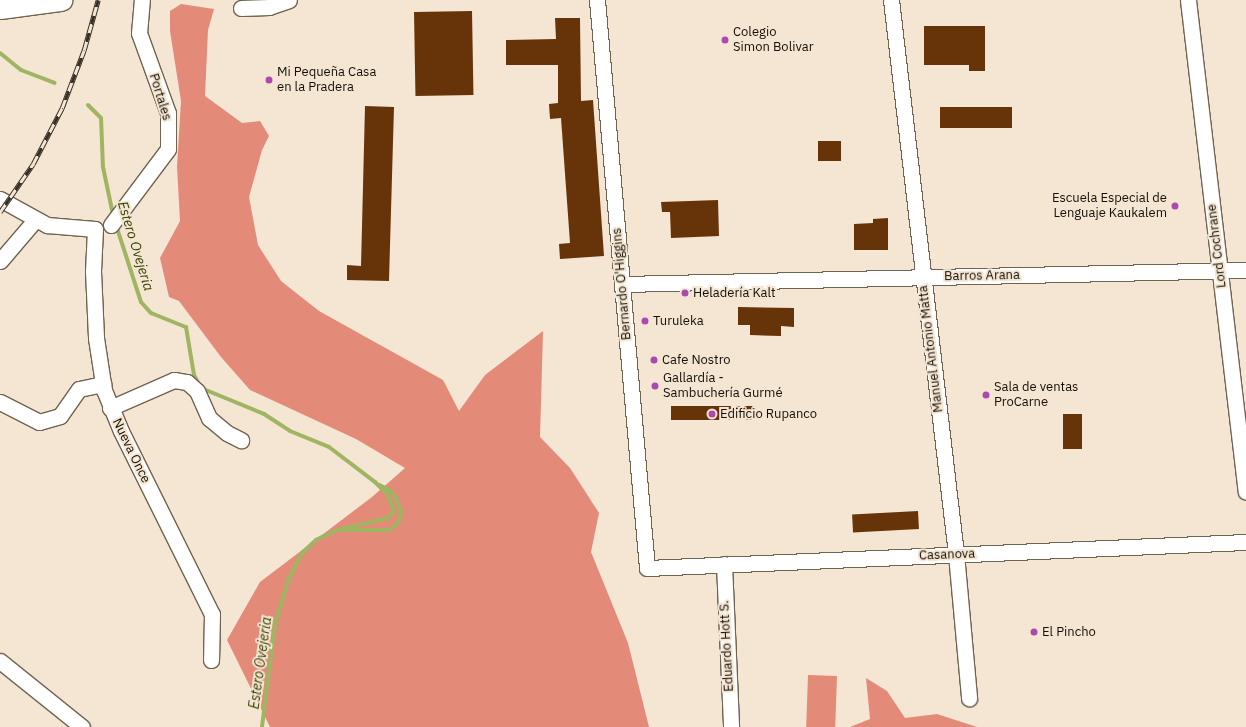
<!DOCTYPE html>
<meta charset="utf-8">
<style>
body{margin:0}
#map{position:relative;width:1246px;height:727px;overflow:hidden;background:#f4e6d2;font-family:"IBM Plex Sans",sans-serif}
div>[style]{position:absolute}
.forest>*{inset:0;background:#e38a79;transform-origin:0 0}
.stream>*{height:4px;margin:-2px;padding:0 2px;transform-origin:2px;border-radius:2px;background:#9fb562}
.building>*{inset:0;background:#67340a;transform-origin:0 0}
.roads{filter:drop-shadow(1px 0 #6f6352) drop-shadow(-1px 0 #6f6352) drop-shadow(0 1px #6f6352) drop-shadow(0 -1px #6f6352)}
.street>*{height:15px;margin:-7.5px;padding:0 7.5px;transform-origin:7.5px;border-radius:7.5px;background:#fff}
.secondary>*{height:21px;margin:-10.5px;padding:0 10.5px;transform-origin:10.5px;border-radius:10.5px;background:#fff}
.rail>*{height:4.5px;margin-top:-2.25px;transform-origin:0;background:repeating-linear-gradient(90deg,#f4e6d2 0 9px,#373027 0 18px);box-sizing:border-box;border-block:1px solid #373027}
.dots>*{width:11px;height:11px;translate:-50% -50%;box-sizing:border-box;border:2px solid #f4e6d2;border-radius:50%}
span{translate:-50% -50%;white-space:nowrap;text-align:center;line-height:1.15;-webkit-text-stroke:4px #f4e6d2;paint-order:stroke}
.poi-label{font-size:13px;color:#140f08}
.left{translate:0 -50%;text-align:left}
.right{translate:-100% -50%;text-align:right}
.street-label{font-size:13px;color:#140f08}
.water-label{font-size:14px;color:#374302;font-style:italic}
</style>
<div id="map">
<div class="forest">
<i style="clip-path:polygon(181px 4px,214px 9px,208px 30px,205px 96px,242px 123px,260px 121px,269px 136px,262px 150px,249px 197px,258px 245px,281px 281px,319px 311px,443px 380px,459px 411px,485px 375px,543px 331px,540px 437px,570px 468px,599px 513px,591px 552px,628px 643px,649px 727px,270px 727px,227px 640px,260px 582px,372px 497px,405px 468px,356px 439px,250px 390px,221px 357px,179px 301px,169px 297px,160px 258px,180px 221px,177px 167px,181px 101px,170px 31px,170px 11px)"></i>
<i style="left:808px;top:675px;width:29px;height:52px;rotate:2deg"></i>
<i style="clip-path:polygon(866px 678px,887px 691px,905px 718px,937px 714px,977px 727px,850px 727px,870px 719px)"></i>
</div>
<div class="stream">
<i style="left:0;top:53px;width:27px;rotate:39deg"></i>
<i style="left:21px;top:70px;width:36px;rotate:21deg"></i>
<i style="left:88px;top:105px;width:18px;rotate:45deg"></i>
<i style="left:101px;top:118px;width:49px;rotate:87.7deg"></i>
<i style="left:103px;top:167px;width:49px;rotate:78.2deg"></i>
<i style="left:116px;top:225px;width:81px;rotate:72deg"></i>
<i style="left:141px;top:302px;width:15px;rotate:48deg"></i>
<i style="left:151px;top:313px;width:38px;rotate:22deg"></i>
<i style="left:186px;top:327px;width:49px;rotate:80.5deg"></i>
<i style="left:194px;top:375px;width:15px;rotate:62deg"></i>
<i style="left:201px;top:388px;width:68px;rotate:22.4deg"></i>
<i style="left:264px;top:414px;width:31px;rotate:33deg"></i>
<i style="left:290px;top:431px;width:42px;rotate:22.3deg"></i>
<i style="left:329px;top:447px;width:58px;rotate:37.3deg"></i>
<i style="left:375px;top:482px;width:17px;rotate:45deg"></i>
<i style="left:387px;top:494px;width:18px;rotate:68deg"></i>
<i style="left:394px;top:511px;width:9px;rotate:131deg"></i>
<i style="left:388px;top:518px;width:52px;rotate:166.8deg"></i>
<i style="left:337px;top:530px;width:23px;rotate:155deg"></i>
<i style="left:316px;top:540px;width:19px;rotate:137deg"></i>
<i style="left:302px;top:553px;width:31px;rotate:117deg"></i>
<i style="left:288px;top:581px;width:46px;rotate:106.5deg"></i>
<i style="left:275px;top:625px;width:103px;rotate:97.3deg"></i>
<i style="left:342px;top:530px;width:47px"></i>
<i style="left:389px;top:530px;width:11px;rotate:-38deg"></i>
<i style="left:398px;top:523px;width:11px;rotate:-75deg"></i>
<i style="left:401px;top:512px;width:13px;rotate:-108deg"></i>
<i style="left:397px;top:500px;width:11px;rotate:-124deg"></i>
<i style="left:391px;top:491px;width:13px;rotate:-153deg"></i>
</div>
<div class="building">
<i style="left:472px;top:11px;width:84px;height:58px;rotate:89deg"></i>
<i style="clip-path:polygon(555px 18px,580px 18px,581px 101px,593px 100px,604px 256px,560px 259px,559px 244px,570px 243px,561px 118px,550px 119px,549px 104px,558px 103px,558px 65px,506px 65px,506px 40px,556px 39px)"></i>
<i style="clip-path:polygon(924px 26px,985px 26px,985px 71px,969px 71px,969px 65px,924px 65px)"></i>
<i style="clip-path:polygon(365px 106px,394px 107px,389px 281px,347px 280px,347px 265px,361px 266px)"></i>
<i style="left:940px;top:107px;width:72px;height:21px"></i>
<i style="left:841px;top:141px;width:20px;height:23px;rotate:90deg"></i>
<i style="clip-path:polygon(718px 200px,719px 236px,671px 238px,670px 212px,662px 212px,661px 202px)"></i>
<i style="clip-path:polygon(888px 218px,888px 250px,854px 250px,854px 224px,873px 223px,873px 219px)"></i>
<i style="clip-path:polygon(738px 307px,794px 308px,794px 327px,781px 326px,781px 336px,750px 335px,750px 325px,738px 325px)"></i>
<i style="left:753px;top:406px;width:14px;height:82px;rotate:90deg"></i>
<i style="left:1063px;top:414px;width:19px;height:35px"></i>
<i style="left:918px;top:511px;width:18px;height:66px;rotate:87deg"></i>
</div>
<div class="roads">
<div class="street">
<i style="left:597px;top:0;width:570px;rotate:84.97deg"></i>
<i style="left:647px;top:568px;width:600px;rotate:-2.49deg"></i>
<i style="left:891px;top:0;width:558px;rotate:83.31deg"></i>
<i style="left:956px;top:554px;width:145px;rotate:84.8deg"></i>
<i style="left:1188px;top:0;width:495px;rotate:83.3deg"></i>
<i style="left:241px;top:8px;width:28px;rotate:-2deg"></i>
<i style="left:269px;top:7px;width:21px;rotate:-19deg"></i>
<i style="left:0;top:199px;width:54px;rotate:29deg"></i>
<i style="left:47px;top:225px;width:48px;rotate:4.8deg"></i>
<i style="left:95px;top:229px;width:42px;rotate:92.7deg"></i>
<i style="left:93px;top:271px;width:67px;rotate:87.4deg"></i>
<i style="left:96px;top:338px;width:53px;rotate:81.3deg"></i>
<i style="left:104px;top:390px;width:44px;rotate:67.5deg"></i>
<i style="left:121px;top:431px;width:204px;rotate:63.6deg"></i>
<i style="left:212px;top:614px;width:46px;rotate:91.2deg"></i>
<i style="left:111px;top:225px;width:95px;rotate:-53.1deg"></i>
<i style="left:168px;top:149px;width:36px;rotate:-90deg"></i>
<i style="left:168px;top:113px;width:85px;rotate:-109.9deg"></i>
<i style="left:139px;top:33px;width:33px;rotate:-85deg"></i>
<i style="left:0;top:261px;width:55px;rotate:-49.4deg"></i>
<i style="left:623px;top:284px;width:623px;rotate:-1.29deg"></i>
<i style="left:0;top:402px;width:44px;rotate:27.1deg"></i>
<i style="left:39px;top:422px;width:22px;rotate:-16deg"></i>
<i style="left:60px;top:416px;width:33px;rotate:-55deg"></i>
<i style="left:79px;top:389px;width:25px;rotate:-12deg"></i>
<i style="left:110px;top:408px;width:70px;rotate:-23.6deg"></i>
<i style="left:174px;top:380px;width:13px;rotate:9deg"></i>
<i style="left:187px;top:382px;width:13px;rotate:42deg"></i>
<i style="left:197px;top:391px;width:30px;rotate:66deg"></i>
<i style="left:209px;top:418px;width:23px;rotate:40deg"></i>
<i style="left:227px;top:433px;width:16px;rotate:27deg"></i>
<i style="left:724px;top:564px;width:163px;rotate:87.5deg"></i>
<i style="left:0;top:661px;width:105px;rotate:38.8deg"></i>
</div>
<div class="secondary">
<i style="left:0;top:8px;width:62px;rotate:-7.5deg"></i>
</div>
</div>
<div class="rail">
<i style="left:0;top:212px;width:58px;rotate:-55.5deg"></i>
<i style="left:33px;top:164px;width:63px;rotate:-62.6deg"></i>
<i style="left:62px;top:108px;width:62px;rotate:-69.2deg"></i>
<i style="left:84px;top:50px;width:52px;rotate:-74.4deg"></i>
</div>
<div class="dots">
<i style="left:725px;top:40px;background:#aa49b0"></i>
<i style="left:269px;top:80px;background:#aa49b0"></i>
<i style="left:1175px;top:206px;background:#aa49b0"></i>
<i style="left:685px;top:293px;background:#aa49b0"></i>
<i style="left:645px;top:321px;background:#aa49b0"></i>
<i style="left:654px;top:360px;background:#aa49b0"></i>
<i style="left:655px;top:386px;background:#aa49b0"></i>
<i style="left:986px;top:395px;background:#aa49b0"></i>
<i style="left:712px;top:414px;background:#aa49b0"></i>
<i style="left:1034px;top:632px;background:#aa49b0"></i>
</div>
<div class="poi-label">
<span class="left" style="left:733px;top:40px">Colegio<br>Simon Bolivar</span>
<span class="left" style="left:277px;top:80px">Mi Pequeña Casa<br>en la Pradera</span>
<span class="right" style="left:1167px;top:206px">Escuela Especial de<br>Lenguaje Kaukalem</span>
<span class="left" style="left:693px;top:293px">Heladería Kalt</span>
<span class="left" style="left:653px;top:321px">Turuleka</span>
<span class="left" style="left:662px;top:360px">Cafe Nostro</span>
<span class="left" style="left:663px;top:386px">Gallardía -<br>Sambuchería Gurmé</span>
<span class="left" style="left:994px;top:395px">Sala de ventas<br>ProCarne</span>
<span class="left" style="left:720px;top:414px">Edificio Rupanco</span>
<span class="left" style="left:1042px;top:632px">El Pincho</span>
</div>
<div class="street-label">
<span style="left:160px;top:97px;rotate:73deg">Portales</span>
<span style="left:1217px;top:246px;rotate:-97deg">Lord Cochrane</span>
<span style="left:982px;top:276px;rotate:-1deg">Barros Arana</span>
<span style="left:622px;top:284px;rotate:-95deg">Bernardo O'Higgins</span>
<span style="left:931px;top:349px;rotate:-97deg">Manuel Antonio Matta</span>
<span style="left:131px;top:451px;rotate:64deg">Nueva Once</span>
<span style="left:947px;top:555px;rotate:-2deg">Casanova</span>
<span style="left:727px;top:646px;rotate:-93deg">Eduardo Hott S.</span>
</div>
<div class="water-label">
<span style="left:136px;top:246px;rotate:73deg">Estero Ovejeria</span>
<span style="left:260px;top:663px;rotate:-82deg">Estero Ovejeria</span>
</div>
</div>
